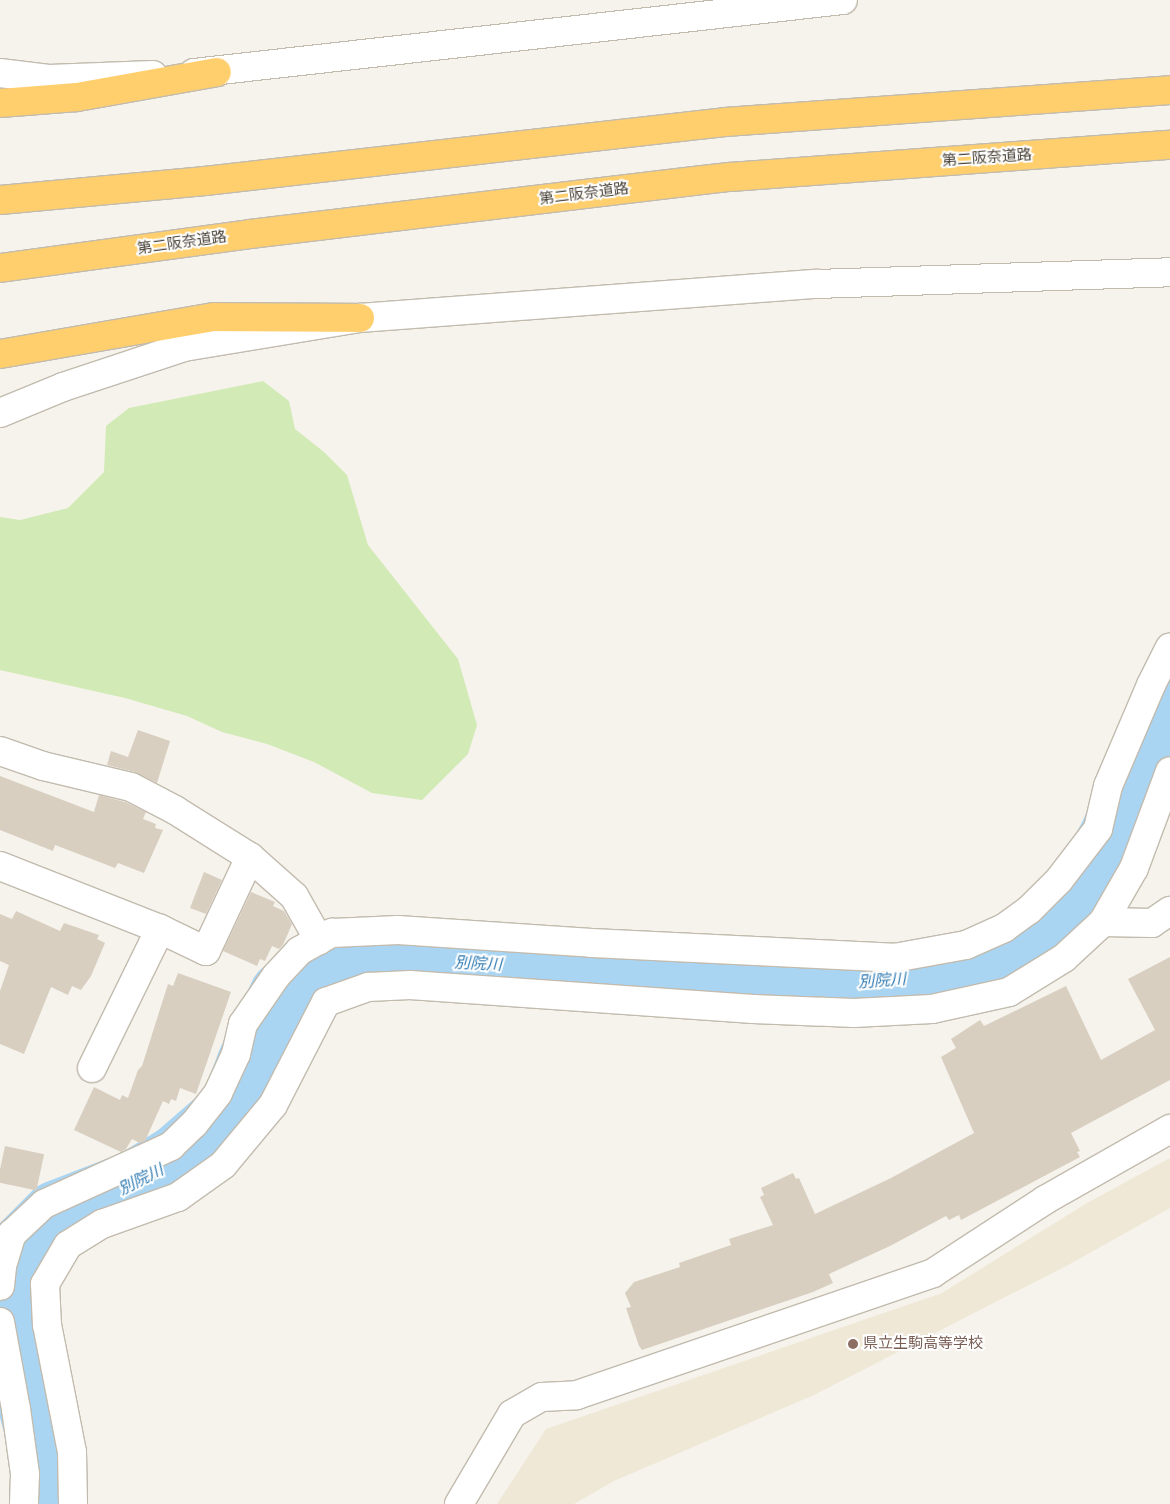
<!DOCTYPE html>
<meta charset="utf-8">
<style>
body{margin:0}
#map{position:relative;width:1170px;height:1504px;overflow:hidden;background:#f6f3ec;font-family:Roboto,"Noto Sans JP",sans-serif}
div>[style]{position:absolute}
.education>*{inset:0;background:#efe8d6}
.green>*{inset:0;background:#d2eab5}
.river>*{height:72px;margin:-36px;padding:0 36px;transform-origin:36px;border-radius:36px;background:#a9d4f2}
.building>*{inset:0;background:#d8cfc1;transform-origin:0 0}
.roads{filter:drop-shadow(1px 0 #c2bbae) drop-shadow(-1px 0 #c2bbae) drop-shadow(0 1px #c2bbae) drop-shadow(0 -1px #c2bbae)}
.minor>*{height:28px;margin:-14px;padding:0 14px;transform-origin:14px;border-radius:14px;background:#fff}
.highway>*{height:28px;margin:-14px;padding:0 14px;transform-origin:14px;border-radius:14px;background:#ffcf6e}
.dots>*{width:14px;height:14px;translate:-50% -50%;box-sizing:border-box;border:2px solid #fff;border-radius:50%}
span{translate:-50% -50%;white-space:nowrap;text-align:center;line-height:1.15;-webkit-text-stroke:4px #fff;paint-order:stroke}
.street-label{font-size:15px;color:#4b4439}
.education-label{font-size:15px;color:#785e54}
.left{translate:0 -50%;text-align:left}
.water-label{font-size:16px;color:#2e7ab2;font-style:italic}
</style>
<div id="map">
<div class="education">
<i style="clip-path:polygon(1170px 1158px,1170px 1208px,1070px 1264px,814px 1395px,614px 1481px,574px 1504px,497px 1504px,546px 1429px,942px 1293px,1087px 1203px)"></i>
</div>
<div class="green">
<i style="clip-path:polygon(263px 381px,289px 401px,295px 429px,324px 452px,347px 475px,368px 545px,458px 659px,477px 725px,468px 754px,422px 800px,372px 793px,314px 762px,267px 744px,222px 732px,187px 716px,125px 698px,0 670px,0 517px,20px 520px,68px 508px,104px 472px,106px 426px,129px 408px)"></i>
</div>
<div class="river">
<i style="left:47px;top:1504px;width:16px;rotate:-86deg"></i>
<i style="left:48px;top:1488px;width:61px;rotate:-97.6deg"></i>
<i style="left:40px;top:1428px;width:78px;rotate:-104.9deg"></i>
<i style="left:20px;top:1353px;width:66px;rotate:-98.7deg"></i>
<i style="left:10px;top:1288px;width:37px;rotate:-73deg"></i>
<i style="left:21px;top:1253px;width:52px;rotate:-45deg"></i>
<i style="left:58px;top:1216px;width:84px;rotate:-21deg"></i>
<i style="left:136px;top:1186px;width:52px;rotate:-31.5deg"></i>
<i style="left:180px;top:1159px;width:73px;rotate:-41.1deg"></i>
<i style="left:235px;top:1111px;width:51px;rotate:-69.4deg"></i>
<i style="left:253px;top:1063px;width:74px;rotate:-64.5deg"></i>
<i style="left:285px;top:996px;width:66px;rotate:-37.6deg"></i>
<i style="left:337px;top:956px;width:136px;rotate:2.1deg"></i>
<i style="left:473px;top:961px;width:369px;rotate:3.6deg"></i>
<i style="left:841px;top:984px;width:107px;rotate:-3.7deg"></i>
<i style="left:948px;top:977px;width:47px;rotate:-14.9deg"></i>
<i style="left:993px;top:965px;width:47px;rotate:-25.5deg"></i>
<i style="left:1035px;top:945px;width:67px;rotate:-46.8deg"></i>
<i style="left:1081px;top:896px;width:64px;rotate:-59.8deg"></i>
<i style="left:1113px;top:841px;width:67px;rotate:-65.3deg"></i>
<i style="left:1141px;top:780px;width:88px;rotate:-70.7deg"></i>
</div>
<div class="building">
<i style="clip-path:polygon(138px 730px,170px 741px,157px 783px,135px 772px,107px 765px,111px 751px,128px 757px)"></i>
<i style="clip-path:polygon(0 776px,94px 812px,99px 795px,125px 802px,146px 812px,143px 819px,156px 824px,155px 828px,163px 830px,144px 873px,118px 863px,115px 868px,55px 845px,53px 851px,0 830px)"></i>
<i style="clip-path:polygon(204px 872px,222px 880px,206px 914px,190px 908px)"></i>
<i style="clip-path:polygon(251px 892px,275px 902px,273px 906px,284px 911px,292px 924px,283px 945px,279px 949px,272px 946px,265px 961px,260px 959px,257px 966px,223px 951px)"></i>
<i style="clip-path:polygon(16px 911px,60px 931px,64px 923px,99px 935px,97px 939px,105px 943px,91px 976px,81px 990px,72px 986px,68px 995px,51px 987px,24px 1054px,0 1044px,0 991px,9px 965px,0 961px,0 914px,12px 919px)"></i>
<i style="clip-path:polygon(1170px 957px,1170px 1080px,1071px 1133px,1080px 1151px,1077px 1152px,1080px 1157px,961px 1220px,959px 1215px,949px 1220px,946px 1216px,890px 1246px,829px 1274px,833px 1283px,813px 1292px,642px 1350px,639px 1346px,626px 1308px,631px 1307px,625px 1293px,634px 1282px,680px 1267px,679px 1263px,731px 1245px,729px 1239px,773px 1225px,760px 1197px,764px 1195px,761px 1188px,793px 1173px,796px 1179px,799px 1178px,815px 1214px,891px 1178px,974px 1133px,941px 1057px,956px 1048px,951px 1039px,980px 1020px,984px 1026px,1066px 986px,1101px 1060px,1155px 1030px,1128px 979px)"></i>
<i style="clip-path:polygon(178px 973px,231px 992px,196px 1094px,180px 1088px,176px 1101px,171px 1099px,169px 1104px,163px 1101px,145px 1141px,140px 1143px,132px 1139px,126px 1149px,121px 1152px,74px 1130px,94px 1087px,120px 1100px,122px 1095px,128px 1098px,138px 1070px,142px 1066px,168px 984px,173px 986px)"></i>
<i style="left:5px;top:1146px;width:40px;height:37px;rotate:12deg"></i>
</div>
<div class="roads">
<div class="minor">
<i style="left:0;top:73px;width:49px;rotate:7deg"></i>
<i style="left:49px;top:79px;width:104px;rotate:-2.2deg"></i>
<i style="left:194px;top:73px;width:653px;rotate:-6.42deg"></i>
<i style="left:0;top:413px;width:68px;rotate:-22.4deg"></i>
<i style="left:63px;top:387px;width:127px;rotate:-18.3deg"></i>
<i style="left:184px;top:347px;width:178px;rotate:-9.4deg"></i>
<i style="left:360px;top:318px;width:457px;rotate:-4.3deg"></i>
<i style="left:816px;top:284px;width:354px;rotate:-1.9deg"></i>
<i style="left:0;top:751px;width:46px;rotate:19.2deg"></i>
<i style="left:43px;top:766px;width:90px;rotate:13.4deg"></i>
<i style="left:131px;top:787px;width:50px;rotate:27.6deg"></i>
<i style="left:175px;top:810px;width:89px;rotate:32.1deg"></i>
<i style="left:250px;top:857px;width:59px;rotate:41.6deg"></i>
<i style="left:294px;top:896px;width:51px;rotate:60.4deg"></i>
<i style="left:0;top:866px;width:172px;rotate:21.5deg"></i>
<i style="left:160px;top:929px;width:51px;rotate:25.6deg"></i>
<i style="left:206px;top:951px;width:104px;rotate:-64.9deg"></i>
<i style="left:1103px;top:922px;width:49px;rotate:1.2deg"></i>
<i style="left:1152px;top:923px;width:22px;rotate:-34deg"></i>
<i style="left:92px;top:1068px;width:155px;rotate:-63.9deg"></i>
<i style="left:0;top:1286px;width:20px;rotate:-84deg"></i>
<i style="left:2px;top:1266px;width:34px;rotate:-73deg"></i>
<i style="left:12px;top:1234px;width:44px;rotate:-43.2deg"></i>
<i style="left:44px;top:1204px;width:140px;rotate:-24.5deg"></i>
<i style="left:171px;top:1146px;width:32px;rotate:-44deg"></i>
<i style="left:194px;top:1124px;width:39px;rotate:-52deg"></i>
<i style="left:218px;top:1093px;width:43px;rotate:-65.2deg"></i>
<i style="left:236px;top:1054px;width:31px;rotate:-77deg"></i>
<i style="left:243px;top:1024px;width:58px;rotate:-55.5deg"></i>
<i style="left:276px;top:976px;width:34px;rotate:-47deg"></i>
<i style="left:299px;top:951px;width:38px;rotate:-29deg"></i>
<i style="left:332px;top:933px;width:66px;rotate:-2.6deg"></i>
<i style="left:398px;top:930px;width:194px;rotate:3.8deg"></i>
<i style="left:592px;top:943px;width:302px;rotate:2.8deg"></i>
<i style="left:894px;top:958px;width:73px;rotate:-10.2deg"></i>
<i style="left:966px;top:945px;width:42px;rotate:-24.1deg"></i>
<i style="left:1004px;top:928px;width:31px;rotate:-36deg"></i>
<i style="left:1029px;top:910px;width:42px;rotate:-45deg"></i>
<i style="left:1059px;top:880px;width:64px;rotate:-52.6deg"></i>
<i style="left:1098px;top:829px;width:44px;rotate:-76.9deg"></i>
<i style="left:1108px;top:786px;width:110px;rotate:-66.9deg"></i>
<i style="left:1151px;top:685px;width:42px;rotate:-63.4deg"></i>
<i style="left:0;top:1322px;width:88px;rotate:79.6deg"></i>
<i style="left:16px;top:1409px;width:66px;rotate:82.1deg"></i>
<i style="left:25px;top:1474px;width:30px;rotate:92deg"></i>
<i style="left:73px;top:1504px;width:52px;rotate:-91.1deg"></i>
<i style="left:72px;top:1452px;width:129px;rotate:-101.1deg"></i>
<i style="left:47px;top:1325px;width:41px;rotate:-92.8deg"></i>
<i style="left:45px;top:1284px;width:45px;rotate:-59.5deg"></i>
<i style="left:68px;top:1245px;width:40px;rotate:-32deg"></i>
<i style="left:102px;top:1224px;width:81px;rotate:-19.6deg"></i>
<i style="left:178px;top:1197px;width:55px;rotate:-35.4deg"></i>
<i style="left:223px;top:1165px;width:78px;rotate:-50.2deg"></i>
<i style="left:273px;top:1105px;width:116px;rotate:-62.8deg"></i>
<i style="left:326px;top:1002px;width:45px;rotate:-19.7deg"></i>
<i style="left:368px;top:987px;width:42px;rotate:-2.7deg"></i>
<i style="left:410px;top:985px;width:344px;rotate:4deg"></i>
<i style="left:753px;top:1009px;width:101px;rotate:2.3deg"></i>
<i style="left:854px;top:1013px;width:78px;rotate:-2.9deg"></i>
<i style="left:932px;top:1009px;width:79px;rotate:-12.4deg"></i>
<i style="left:1009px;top:992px;width:65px;rotate:-31.7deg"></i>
<i style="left:1064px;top:958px;width:53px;rotate:-42.7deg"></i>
<i style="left:1103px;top:922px;width:62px;rotate:-60.1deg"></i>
<i style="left:1134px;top:868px;width:103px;rotate:-69.6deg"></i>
<i style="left:459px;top:1504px;width:104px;rotate:-59.5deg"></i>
<i style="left:512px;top:1414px;width:34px;rotate:-30deg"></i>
<i style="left:542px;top:1397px;width:35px;rotate:-3deg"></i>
<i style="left:577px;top:1395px;width:376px;rotate:-18.9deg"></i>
<i style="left:933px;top:1273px;width:134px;rotate:-33.1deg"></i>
<i style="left:1045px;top:1200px;width:144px;rotate:-29.6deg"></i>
</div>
<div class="highway">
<i style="left:0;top:103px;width:77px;rotate:-4.5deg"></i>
<i style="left:77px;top:97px;width:142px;rotate:-10.1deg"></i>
<i style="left:0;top:200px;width:206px;rotate:-5.3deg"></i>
<i style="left:205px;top:181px;width:523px;rotate:-6.47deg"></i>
<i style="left:725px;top:122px;width:446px;rotate:-4.1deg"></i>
<i style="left:0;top:268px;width:252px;rotate:-7.7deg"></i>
<i style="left:250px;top:234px;width:483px;rotate:-6.8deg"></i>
<i style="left:730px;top:177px;width:441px;rotate:-4.2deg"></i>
<i style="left:0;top:354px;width:217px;rotate:-9.8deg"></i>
<i style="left:214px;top:317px;width:146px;rotate:0.4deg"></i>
</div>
</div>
<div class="dots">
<i style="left:853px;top:1344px;background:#8d6e63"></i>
</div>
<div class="street-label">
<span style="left:987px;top:158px;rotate:-4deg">第二阪奈道路</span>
<span style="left:584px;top:194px;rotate:-7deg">第二阪奈道路</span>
<span style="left:182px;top:243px;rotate:-8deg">第二阪奈道路</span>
</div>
<div class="education-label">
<span class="left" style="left:863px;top:1344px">県立生駒高等学校</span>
</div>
<div class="water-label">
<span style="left:478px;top:964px;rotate:3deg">別院川</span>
<span style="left:882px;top:981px;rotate:-4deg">別院川</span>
<span style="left:141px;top:1180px;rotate:-27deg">別院川</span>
</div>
</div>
